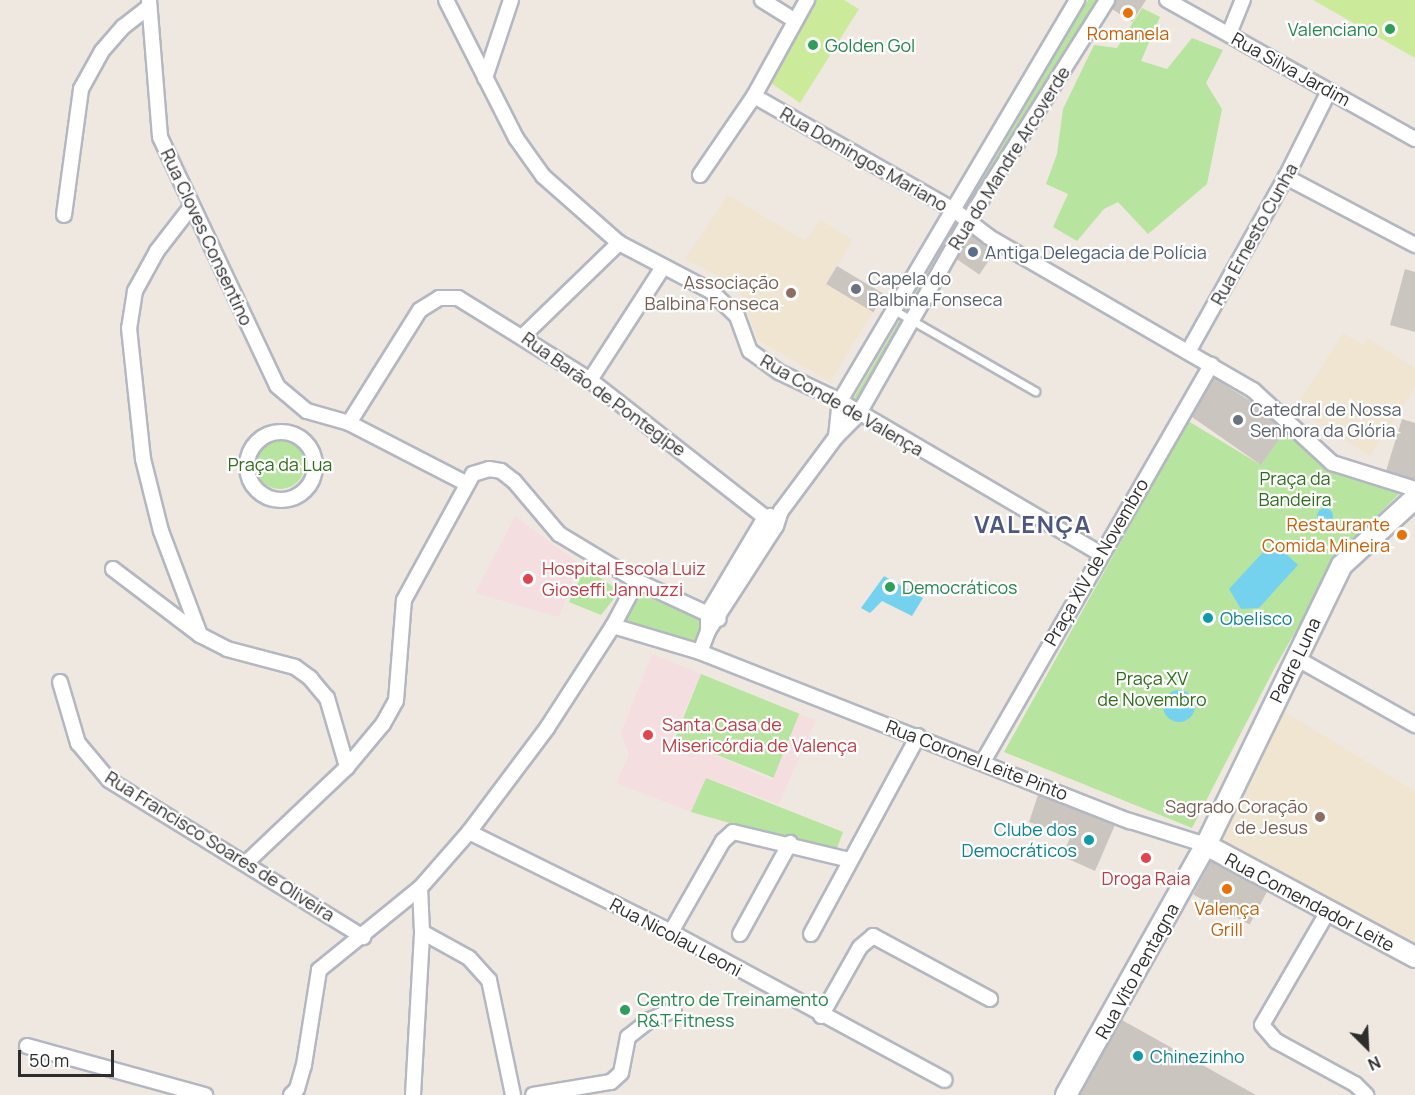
<!DOCTYPE html>
<meta charset="utf-8">
<style>
body{margin:0}
#map{position:relative;width:1415px;height:1095px;overflow:hidden;background:#efe8e0;font-family:Manrope,sans-serif}
div>[style]{position:absolute}
.education>*{inset:0;background:#f0e5d0}
.medical>*{inset:0;background:#f5dee0}
.green>*{inset:0;background:#b7e49e;transform-origin:0 0}
.round{border-radius:50%}
.pitch>*{inset:0;background:#cbeb9a}
.water>*{inset:0;background:#75d2ef}
.building>*{inset:0;background:#cac5bf;transform-origin:0 0}
.roads{filter:drop-shadow(2px 0 #b3b7c1) drop-shadow(-2px 0 #b3b7c1) drop-shadow(0 2px #b3b7c1) drop-shadow(0 -2px #b3b7c1)}
.lane>*{height:7px;margin:-3.5px;padding:0 3.5px;transform-origin:3.5px;border-radius:3.5px;background:#fff}
.street>*{height:14px;margin:-7px;padding:0 7px;transform-origin:7px;border-radius:7px;background:#fff}
.street>.ring{margin:-7px;padding:0;box-sizing:content-box;background:none;border:14px solid #fff;border-radius:50%}
.secondary>*{height:20px;margin:-10px;padding:0 10px;transform-origin:10px;border-radius:10px;background:#fff}
.dots>*{width:16px;height:16px;translate:-50% -50%;box-sizing:border-box;border:3px solid #fff;border-radius:50%}
span{translate:-50% -50%;white-space:nowrap;text-align:center;line-height:1.15;-webkit-text-stroke:4.5px #fff;paint-order:stroke}
.leisure-label{font-size:18px;color:#27864d}
.right{translate:-100% -50%;text-align:right}
.left{translate:0 -50%;text-align:left}
.food-label{font-size:18px;color:#c56008}
.street-label{font-size:18px;color:#2d2d2d}
.service-label{font-size:18px;color:#4e5e75}
.worship-label{font-size:18px;color:#5b616d}
.education-label{font-size:18px;color:#785e54}
.park-label{font-size:18px;color:#2e6d1b}
.health-label{font-size:18px;color:#be3a42}
.culture-label{font-size:18px;color:#0d838f}
.district-label{font-size:24px;color:#4d577f;font-weight:700;letter-spacing:1.5px}
.north{position:absolute;left:1337px;top:1017px;width:60px;height:60px;-webkit-text-stroke:4px #fff;paint-order:stroke;rotate:156deg;font-size:16px;font-weight:700;line-height:24px;text-align:center;color:#2d2d2d}
.north::after{content:'';display:block;margin:auto;width:21px;height:27px;background:#2d2d2d;clip-path:polygon(50% 0,100% 100%,50% 72%,0 100%)}
.scale{position:absolute;left:18px;top:1050px;width:96px;height:27px;box-sizing:border-box;border:3px solid #2d2d2d;border-top:0;padding-left:8px;font-size:18px;line-height:21px;white-space:nowrap;color:#2d2d2d;-webkit-text-stroke:4px #fff;paint-order:stroke}
</style>
<div id="map">
<div class="education">
<i style="clip-path:polygon(728px 195px,805px 241px,821px 220px,853px 240px,826px 284px,874px 310px,830px 382px,758px 340px,737px 285px,685px 259px)"></i>
<i style="clip-path:polygon(1343px 333px,1363px 345px,1367px 338px,1415px 368px,1415px 387px,1370px 456px,1295px 408px)"></i>
<i style="clip-path:polygon(1280px 709px,1415px 791px,1415px 944px,1212px 842px)"></i>
</div>
<div class="medical">
<i style="clip-path:polygon(515px 516px,579px 564px,559px 617px,475px 593px)"></i>
<i style="clip-path:polygon(652px 654px,701px 674px,673px 737px,771px 780px,799px 714px,816px 720px,779px 804px,706px 778px,691px 812px,616px 783px,629px 754px,621px 733px)"></i>
</div>
<div class="green">
<i style="clip-path:polygon(1088px 0,1101px 0,857px 411px,849px 406px)"></i>
<i style="clip-path:polygon(1142px 8px,1160px 17px,1141px 61px,1167px 69px,1192px 38px,1223px 50px,1206px 83px,1222px 109px,1207px 184px,1148px 234px,1118px 202px,1104px 209px,1077px 241px,1053px 227px,1068px 194px,1046px 184px,1057px 154px,1063px 109px,1094px 45px,1117px 48px)"></i>
<i style="clip-path:polygon(1188px 421px,1261px 465px,1288px 426px,1331px 465px,1401px 492px,1342px 550px,1274px 669px,1192px 828px,1004px 752px)"></i>
<i class="round" style="left:255px;top:439px;width:50px;height:50px"></i>
<i style="clip-path:polygon(585px 568px,620px 591px,601px 615px,569px 602px)"></i>
<i style="clip-path:polygon(642px 595px,707px 621px,697px 642px,620px 624px)"></i>
<i style="left:701px;top:674px;width:106px;height:69px;rotate:22deg"></i>
<i style="clip-path:polygon(706px 778px,843px 832px,835px 853px,691px 812px)"></i>
</div>
<div class="pitch">
<i style="clip-path:polygon(814px 0,844px 0,859px 9px,800px 103px,768px 81px)"></i>
<i style="clip-path:polygon(1313px 0,1415px 0,1415px 58px)"></i>
</div>
<div class="water">
<i class="round" style="left:1317px;top:508px;width:16px;height:16px"></i>
<i style="clip-path:polygon(1281px 549px,1298px 565px,1259px 608px,1241px 609px,1229px 589px,1265px 550px)"></i>
<i style="clip-path:polygon(884px 576px,923px 598px,912px 616px,882px 601px,870px 613px,861px 608px)"></i>
<i class="round" style="left:1163px;top:690px;width:32px;height:32px"></i>
</div>
<div class="building">
<i style="clip-path:polygon(1116px 0,1146px 0,1132px 22px,1112px 9px)"></i>
<i style="left:971px;top:235px;width:29px;height:28px;rotate:34deg"></i>
<i style="left:837px;top:266px;width:55px;height:21px;rotate:31deg"></i>
<i style="clip-path:polygon(1405px 269px,1415px 272px,1415px 332px,1390px 325px)"></i>
<i style="clip-path:polygon(1214px 378px,1252px 402px,1285px 431px,1261px 465px,1192px 417px)"></i>
<i style="clip-path:polygon(1402px 419px,1415px 423px,1415px 480px,1386px 471px)"></i>
<i style="clip-path:polygon(1038px 795px,1115px 825px,1095px 871px,1062px 856px,1071px 836px,1029px 822px)"></i>
<i style="left:1211px;top:861px;width:64px;height:38px;rotate:28deg"></i>
<i style="clip-path:polygon(1122px 1020px,1256px 1095px,1080px 1095px)"></i>
</div>
<div class="roads">
<div class="lane">
<i style="left:894px;top:310px;width:163px;rotate:29.9deg"></i>
</div>
<div class="street">
<i style="left:149px;top:0;width:137px;rotate:85.4deg"></i>
<i style="left:160px;top:137px;width:275px;rotate:64.8deg"></i>
<i style="left:277px;top:386px;width:39px;rotate:40deg"></i>
<i style="left:307px;top:411px;width:44px;rotate:15.9deg"></i>
<i style="left:349px;top:423px;width:131px;rotate:27.3deg"></i>
<i style="left:446px;top:0;width:155px;rotate:63.1deg"></i>
<i style="left:516px;top:138px;width:47px;rotate:54.6deg"></i>
<i style="left:543px;top:176px;width:101px;rotate:41.4deg"></i>
<i style="left:619px;top:243px;width:104px;rotate:27.6deg"></i>
<i style="left:711px;top:291px;width:36px;rotate:44deg"></i>
<i style="left:737px;top:316px;width:37px;rotate:70deg"></i>
<i style="left:750px;top:351px;width:36px;rotate:36deg"></i>
<i style="left:779px;top:372px;width:68px;rotate:25.4deg"></i>
<i style="left:840px;top:401px;width:303px;rotate:30.4deg"></i>
<i style="left:762px;top:0;width:39px;rotate:32deg"></i>
<i style="left:1167px;top:0;width:284px;rotate:29.3deg"></i>
<i style="left:1229px;top:34px;width:37px;rotate:-68deg"></i>
<i style="left:485px;top:78px;width:82px;rotate:-71.6deg"></i>
<i style="left:754px;top:96px;width:230px;rotate:29.7deg"></i>
<i style="left:954px;top:210px;width:44px;rotate:37.6deg"></i>
<i style="left:989px;top:237px;width:305px;rotate:30.1deg"></i>
<i style="left:1253px;top:390px;width:108px;rotate:42.7deg"></i>
<i style="left:1332px;top:463px;width:87px;rotate:17.4deg"></i>
<i style="left:700px;top:175px;width:96px;rotate:-55.6deg"></i>
<i style="left:754px;top:96px;width:110px;rotate:-61.1deg"></i>
<i style="left:1286px;top:177px;width:146px;rotate:27.8deg"></i>
<i style="left:191px;top:207px;width:56px;rotate:127.7deg"></i>
<i style="left:157px;top:251px;width:46px;rotate:118.8deg"></i>
<i style="left:135px;top:291px;width:37px;rotate:99deg"></i>
<i style="left:129px;top:328px;width:132px;rotate:83.9deg"></i>
<i style="left:143px;top:459px;width:74px;rotate:76deg"></i>
<i style="left:161px;top:531px;width:111px;rotate:69.4deg"></i>
<i style="left:200px;top:635px;width:30px;rotate:27deg"></i>
<i style="left:227px;top:649px;width:70px;rotate:14.8deg"></i>
<i style="left:295px;top:667px;width:19px;rotate:36deg"></i>
<i style="left:310px;top:678px;width:26px;rotate:50deg"></i>
<i style="left:327px;top:698px;width:72px;rotate:73.8deg"></i>
<i style="left:64px;top:215px;width:127px;rotate:-82.3deg"></i>
<i style="left:81px;top:89px;width:43px;rotate:-61.1deg"></i>
<i style="left:102px;top:51px;width:32px;rotate:-49deg"></i>
<i style="left:123px;top:27px;width:33px;rotate:-38deg"></i>
<i style="left:523px;top:336px;width:134px;rotate:-44.1deg"></i>
<i style="left:1188px;top:352px;width:201px;rotate:-60.8deg"></i>
<i style="left:1286px;top:177px;width:96px;rotate:-63.4deg"></i>
<i style="left:590px;top:380px;width:135px;rotate:-57.1deg"></i>
<i style="left:349px;top:423px;width:133px;rotate:-57.9deg"></i>
<i style="left:420px;top:310px;width:22px;rotate:-32deg"></i>
<i style="left:439px;top:298px;width:19px"></i>
<i style="left:458px;top:298px;width:155px;rotate:31.8deg"></i>
<i style="left:590px;top:380px;width:236px;rotate:38.1deg"></i>
<i class="ring" style="left:247px;top:432px;width:54px;height:54px"></i>
<i style="left:836px;top:437px;width:36px;rotate:-84deg"></i>
<i style="left:840px;top:401px;width:466px;rotate:-59.4deg"></i>
<i style="left:113px;top:569px;width:109px;rotate:37.2deg"></i>
<i style="left:613px;top:626px;width:91px;rotate:16.6deg"></i>
<i style="left:700px;top:652px;width:462px;rotate:21.5deg"></i>
<i style="left:1130px;top:821px;width:80px;rotate:17.5deg"></i>
<i style="left:708px;top:631px;width:125px;rotate:-57.1deg"></i>
<i style="left:776px;top:526px;width:16px;rotate:-72deg"></i>
<i style="left:781px;top:511px;width:92px;rotate:-53.4deg"></i>
<i style="left:836px;top:437px;width:31px;rotate:-45deg"></i>
<i style="left:858px;top:415px;width:223px;rotate:-60.4deg"></i>
<i style="left:968px;top:221px;width:261px;rotate:-57.8deg"></i>
<i style="left:700px;top:652px;width:22px;rotate:-69deg"></i>
<i style="left:708px;top:631px;width:18px;rotate:-90deg"></i>
<i style="left:708px;top:613px;width:109px;rotate:-59.2deg"></i>
<i style="left:764px;top:519px;width:7px;rotate:-27deg"></i>
<i style="left:1296px;top:658px;width:137px;rotate:29.4deg"></i>
<i style="left:60px;top:682px;width:64px;rotate:73.6deg"></i>
<i style="left:78px;top:743px;width:48px;rotate:50deg"></i>
<i style="left:109px;top:780px;width:299px;rotate:31.7deg"></i>
<i style="left:984px;top:760px;width:456px;rotate:-60.1deg"></i>
<i style="left:469px;top:832px;width:225px;rotate:26.3deg"></i>
<i style="left:671px;top:932px;width:311px;rotate:28.4deg"></i>
<i style="left:246px;top:863px;width:139px;rotate:-43.5deg"></i>
<i style="left:347px;top:767px;width:56px;rotate:-50.1deg"></i>
<i style="left:383px;top:724px;width:26px;rotate:-61deg"></i>
<i style="left:396px;top:701px;width:101px;rotate:-85.5deg"></i>
<i style="left:404px;top:600px;width:144px;rotate:-61.3deg"></i>
<i style="left:473px;top:474px;width:17px;rotate:-17deg"></i>
<i style="left:489px;top:469px;width:12px;rotate:9deg"></i>
<i style="left:501px;top:471px;width:16px;rotate:38deg"></i>
<i style="left:514px;top:481px;width:70px;rotate:49.7deg"></i>
<i style="left:559px;top:534px;width:91px;rotate:31.1deg"></i>
<i style="left:637px;top:581px;width:90px;rotate:24.9deg"></i>
<i style="left:1327px;top:913px;width:129px;rotate:120.1deg"></i>
<i style="left:1262px;top:1025px;width:21px;rotate:49deg"></i>
<i style="left:1276px;top:1041px;width:90px;rotate:28.6deg"></i>
<i style="left:1355px;top:1084px;width:16px;rotate:45deg"></i>
<i style="left:422px;top:932px;width:54px;rotate:29deg"></i>
<i style="left:469px;top:958px;width:30px;rotate:48deg"></i>
<i style="left:489px;top:980px;width:117px;rotate:78.2deg"></i>
<i style="left:671px;top:932px;width:105px;rotate:-60.3deg"></i>
<i style="left:723px;top:841px;width:13px;rotate:-42deg"></i>
<i style="left:733px;top:832px;width:120px;rotate:13.5deg"></i>
<i style="left:740px;top:934px;width:104px;rotate:-61.2deg"></i>
<i style="left:811px;top:934px;width:225px;rotate:-61.6deg"></i>
<i style="left:821px;top:1016px;width:79px;rotate:-60.5deg"></i>
<i style="left:860px;top:947px;width:17px;rotate:-40deg"></i>
<i style="left:873px;top:936px;width:133px;rotate:28.3deg"></i>
<i style="left:27px;top:1046px;width:185px;rotate:15.4deg"></i>
<i style="left:291px;top:1095px;width:8px;rotate:-45deg"></i>
<i style="left:297px;top:1089px;width:25px;rotate:-74deg"></i>
<i style="left:304px;top:1065px;width:96px;rotate:-81deg"></i>
<i style="left:319px;top:970px;width:130px;rotate:-39.1deg"></i>
<i style="left:420px;top:888px;width:74px;rotate:-48.8deg"></i>
<i style="left:469px;top:832px;width:130px;rotate:-53.1deg"></i>
<i style="left:547px;top:728px;width:121px;rotate:-57.1deg"></i>
<i style="left:613px;top:626px;width:51px;rotate:-61.9deg"></i>
<i style="left:413px;top:1095px;width:163px;rotate:-86.8deg"></i>
<i style="left:422px;top:932px;width:44px;rotate:-92.6deg"></i>
<i style="left:533px;top:1095px;width:79px;rotate:-9.5deg"></i>
<i style="left:611px;top:1082px;width:13px;rotate:-42deg"></i>
<i style="left:621px;top:1073px;width:37px;rotate:-79deg"></i>
<i style="left:628px;top:1037px;width:28px;rotate:-38deg"></i>
<i style="left:650px;top:1020px;width:26px;rotate:-23deg"></i>
</div>
<div class="secondary">
<i style="left:1206px;top:845px;width:237px;rotate:28.2deg"></i>
<i style="left:1066px;top:1095px;width:287px;rotate:-60.8deg"></i>
<i style="left:1206px;top:845px;width:311px;rotate:-64.1deg"></i>
<i style="left:1342px;top:565px;width:99px;rotate:-42.5deg"></i>
</div>
</div>
<div class="dots">
<i style="left:1128px;top:13px;background:#e8710a"></i>
<i style="left:1390px;top:29px;background:#2e9e5b"></i>
<i style="left:813px;top:45px;background:#2e9e5b"></i>
<i style="left:973px;top:252px;background:#5c6f8a"></i>
<i style="left:856px;top:289px;background:#6b7280"></i>
<i style="left:791px;top:293px;background:#8d6e63"></i>
<i style="left:1238px;top:420px;background:#6b7280"></i>
<i style="left:1402px;top:535px;background:#e8710a"></i>
<i style="left:528px;top:579px;background:#e0444e"></i>
<i style="left:890px;top:587px;background:#2e9e5b"></i>
<i style="left:1208px;top:618px;background:#0f9aa8"></i>
<i style="left:648px;top:735px;background:#e0444e"></i>
<i style="left:1320px;top:817px;background:#8d6e63"></i>
<i style="left:1089px;top:840px;background:#0f9aa8"></i>
<i style="left:1146px;top:858px;background:#e0444e"></i>
<i style="left:1227px;top:889px;background:#e8710a"></i>
<i style="left:625px;top:1010px;background:#2e9e5b"></i>
<i style="left:1138px;top:1056px;background:#0f9aa8"></i>
</div>
<div class="leisure-label">
<span class="right" style="left:1378px;top:29px">Valenciano</span>
<span class="left" style="left:825px;top:45px">Golden Gol</span>
<span class="left" style="left:902px;top:587px">Democráticos</span>
<span class="left" style="left:637px;top:1010px">Centro de Treinamento<br>R&amp;T Fitness</span>
</div>
<div class="food-label">
<span style="left:1128px;top:33px">Romanela</span>
<span class="right" style="left:1390px;top:535px">Restaurante<br>Comida Mineira</span>
<span style="left:1227px;top:919px">Valença<br>Grill</span>
</div>
<div class="street-label">
<span style="left:1291px;top:69px;rotate:29deg">Rua Silva Jardim</span>
<span style="left:1009px;top:158px;rotate:-58deg">Rua do Mandre Arcoverde</span>
<span style="left:864px;top:159px;rotate:30deg">Rua Domingos Mariano</span>
<span style="left:1254px;top:234px;rotate:-61deg">Rua Ernesto Cunha</span>
<span style="left:207px;top:237px;rotate:65deg">Rua Cloves Consentino</span>
<span style="left:604px;top:394px;rotate:36deg">Rua Barão de Pontegipe</span>
<span style="left:842px;top:405px;rotate:30deg">Rua Conde de Valença</span>
<span style="left:1096px;top:562px;rotate:-60deg">Praça XIV de Novembro</span>
<span style="left:1295px;top:660px;rotate:-64deg">Padre Luna</span>
<span style="left:977px;top:760px;rotate:21deg">Rua Coronel Leite Pinto</span>
<span style="left:220px;top:846px;rotate:32deg">Rua Francisco Soares de Oliveira</span>
<span style="left:1310px;top:902px;rotate:28deg">Rua Comendador Leite</span>
<span style="left:676px;top:937px;rotate:28deg">Rua Nicolau Leoni</span>
<span style="left:1137px;top:971px;rotate:-61deg">Rua Vito Pentagna</span>
</div>
<div class="service-label">
<span class="left" style="left:985px;top:252px">Antiga Delegacia de Polícia</span>
</div>
<div class="worship-label">
<span class="left" style="left:868px;top:289px">Capela do<br>Balbina Fonseca</span>
<span class="left" style="left:1250px;top:420px">Catedral de Nossa<br>Senhora da Glória</span>
</div>
<div class="education-label">
<span class="right" style="left:779px;top:293px">Associação<br>Balbina Fonseca</span>
<span class="right" style="left:1308px;top:817px">Sagrado Coração<br>de Jesus</span>
</div>
<div class="park-label">
<span style="left:280px;top:464px">Praça da Lua</span>
<span style="left:1295px;top:489px">Praça da<br>Bandeira</span>
<span style="left:1152px;top:689px">Praça XV<br>de Novembro</span>
</div>
<div class="health-label">
<span class="left" style="left:542px;top:579px">Hospital Escola Luiz<br>Gioseffi Jannuzzi</span>
<span class="left" style="left:662px;top:735px">Santa Casa de<br>Misericórdia de Valença</span>
<span style="left:1146px;top:878px">Droga Raia</span>
</div>
<div class="culture-label">
<span class="left" style="left:1220px;top:618px">Obelisco</span>
<span class="right" style="left:1077px;top:840px">Clube dos<br>Democráticos</span>
<span class="left" style="left:1150px;top:1056px">Chinezinho</span>
</div>
<div class="district-label">
<span style="left:1033px;top:524px">VALENÇA</span>
</div>
<div class="north">N</div>
<div class="scale">50 m</div>
</div>
